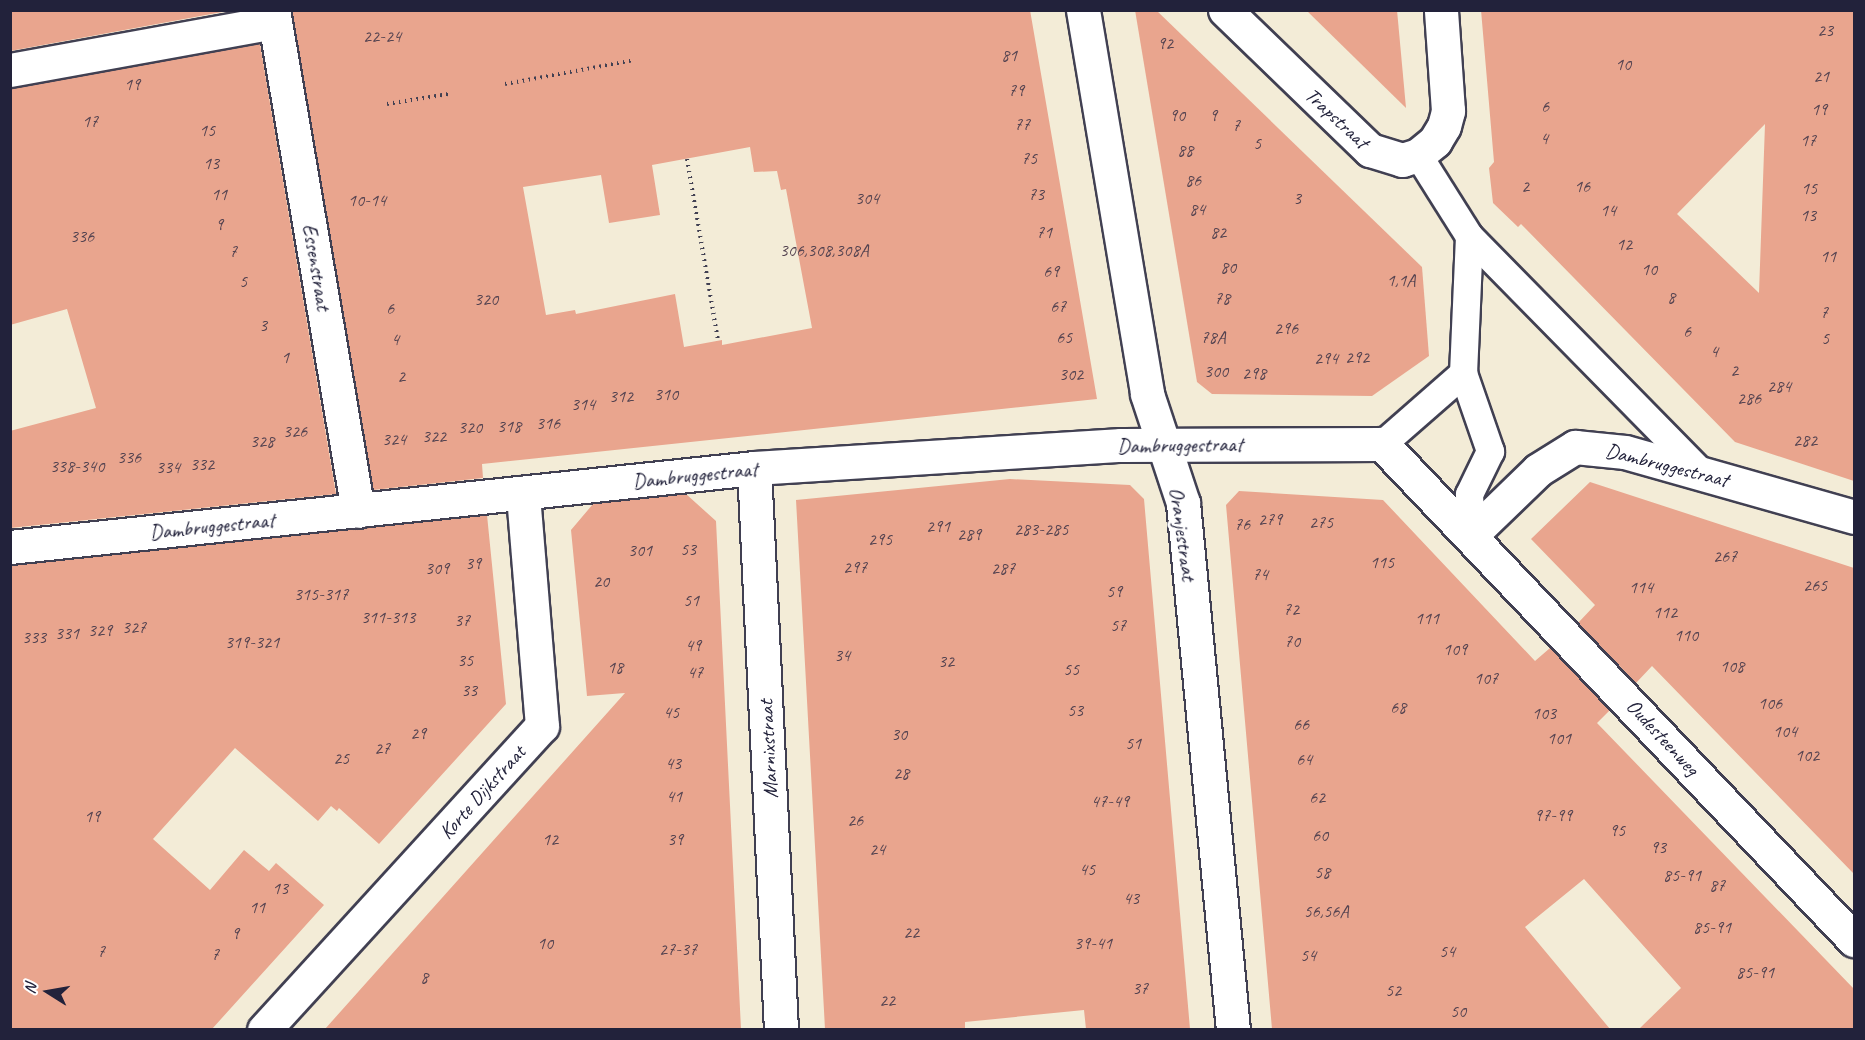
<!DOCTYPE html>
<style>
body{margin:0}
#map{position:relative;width:1865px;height:1040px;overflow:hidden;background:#f3ecd7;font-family:Caveat,sans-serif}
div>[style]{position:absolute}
.building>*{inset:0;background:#e9a58e}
.path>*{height:4px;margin-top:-2px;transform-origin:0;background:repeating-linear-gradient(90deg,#414052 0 1.5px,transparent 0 6px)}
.roads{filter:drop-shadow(2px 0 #414052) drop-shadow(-2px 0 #414052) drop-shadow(0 2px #414052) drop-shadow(0 -2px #414052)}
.pedestrian>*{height:27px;margin:-13.5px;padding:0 13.5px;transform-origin:13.5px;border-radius:13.5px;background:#fff}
.minor>*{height:33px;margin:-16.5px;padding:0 16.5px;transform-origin:16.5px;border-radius:16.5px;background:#fff}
.tertiary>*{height:33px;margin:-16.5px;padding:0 16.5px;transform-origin:16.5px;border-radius:16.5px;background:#fff}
span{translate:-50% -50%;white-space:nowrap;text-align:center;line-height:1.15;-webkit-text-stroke:6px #fff;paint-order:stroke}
.number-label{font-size:18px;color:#544350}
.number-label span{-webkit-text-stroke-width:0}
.street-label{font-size:21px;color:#22223b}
.frame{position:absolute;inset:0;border:12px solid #22223b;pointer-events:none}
.north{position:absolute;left:18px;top:962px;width:60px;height:60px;-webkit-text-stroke:4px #fff;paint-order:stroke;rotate:281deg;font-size:16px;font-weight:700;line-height:24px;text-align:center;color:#22223b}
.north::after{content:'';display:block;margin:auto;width:21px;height:27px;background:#22223b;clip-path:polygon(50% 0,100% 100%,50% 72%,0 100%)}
</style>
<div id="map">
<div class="building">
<i style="clip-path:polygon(10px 10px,233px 10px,10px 51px)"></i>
<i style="clip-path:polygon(evenodd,292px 10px,1030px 10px,1097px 399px,482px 464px,483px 478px,373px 490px,292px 10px,750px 147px,754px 172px,777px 171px,781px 190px,786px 189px,812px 328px,722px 345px,722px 340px,684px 347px,675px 294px,576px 314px,575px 310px,546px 315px,523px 187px,601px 175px,609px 223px,660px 215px,652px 165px,750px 147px)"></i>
<i style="clip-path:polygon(1135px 10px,1156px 10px,1422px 267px,1429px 356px,1372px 396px,1212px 394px,1197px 382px)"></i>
<i style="clip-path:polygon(1306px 10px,1397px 10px,1406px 108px)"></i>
<i style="clip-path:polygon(evenodd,1481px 10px,1854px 10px,1854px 481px,1735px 442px,1521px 224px,1518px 227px,1493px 203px,1489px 168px,1494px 162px,1481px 10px,1765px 124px,1759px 293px,1677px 214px,1765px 124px)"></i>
<i style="clip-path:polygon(260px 44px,336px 494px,10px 528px,10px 431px,96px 408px,67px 309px,10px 325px,10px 88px)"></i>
<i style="clip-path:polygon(1010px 479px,1130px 485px,1144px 499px,1190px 1029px,1086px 1029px,1084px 1010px,965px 1022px,965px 1029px,825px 1029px,796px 500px)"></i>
<i style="clip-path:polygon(1590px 482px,1854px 568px,1854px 874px,1652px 666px,1636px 683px,1578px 623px,1595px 605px,1531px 539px)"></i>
<i style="clip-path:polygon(1239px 491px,1383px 500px,1535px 661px,1550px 648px,1610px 710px,1597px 723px,1854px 989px,1854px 1029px,1639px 1029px,1681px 988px,1584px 879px,1525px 927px,1610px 1029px,1272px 1029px,1226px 505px)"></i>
<i style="clip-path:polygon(686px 494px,716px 521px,741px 1029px,325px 1029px,625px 693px,587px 696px,571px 530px,593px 504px)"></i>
<i style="clip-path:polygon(487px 515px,506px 704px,379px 844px,339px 808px,337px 811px,331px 806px,318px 821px,235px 748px,153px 839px,210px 890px,244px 850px,269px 871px,276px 863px,324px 905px,212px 1029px,10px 1029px,10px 565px)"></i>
</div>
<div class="path">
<i style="left:505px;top:84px;width:131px;rotate:-10.5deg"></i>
<i style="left:387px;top:104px;width:62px;rotate:-9.3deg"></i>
<i style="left:687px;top:159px;width:185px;rotate:80.3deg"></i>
</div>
<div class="roads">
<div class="pedestrian">
<i style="left:1418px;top:155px;width:96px;rotate:57.8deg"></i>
<i style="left:1469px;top:236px;width:330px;rotate:45.5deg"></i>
<i style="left:1469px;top:236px;width:137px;rotate:92.5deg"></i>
<i style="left:1463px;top:373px;width:83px;rotate:70.9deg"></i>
<i style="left:1490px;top:451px;width:48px;rotate:116deg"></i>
<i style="left:1469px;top:494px;width:41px;rotate:87.2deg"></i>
<i style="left:1382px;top:444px;width:108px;rotate:-41.2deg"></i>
</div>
<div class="minor">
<i style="left:273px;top:10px;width:508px;rotate:80.37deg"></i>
<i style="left:1225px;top:10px;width:202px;rotate:44deg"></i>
<i style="left:1370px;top:150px;width:34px;rotate:17deg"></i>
<i style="left:1402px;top:160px;width:17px;rotate:-17deg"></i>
<i style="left:1418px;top:155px;width:22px;rotate:-39deg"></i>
<i style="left:1435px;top:141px;width:17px;rotate:-59deg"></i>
<i style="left:1444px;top:126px;width:16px;rotate:-75deg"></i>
<i style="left:1448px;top:111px;width:101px;rotate:-94deg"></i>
<i style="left:10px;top:70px;width:269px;rotate:-10.3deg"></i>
<i style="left:754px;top:468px;width:563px;rotate:87.25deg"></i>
<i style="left:1471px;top:535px;width:93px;rotate:-44.1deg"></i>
<i style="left:1538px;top:470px;width:44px;rotate:-31.9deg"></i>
<i style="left:1575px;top:447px;width:50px;rotate:5.7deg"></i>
<i style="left:1625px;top:452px;width:238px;rotate:15.8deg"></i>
<i style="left:10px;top:547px;width:748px;rotate:-6.06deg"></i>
<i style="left:754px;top:468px;width:368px;rotate:-3.6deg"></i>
<i style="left:1121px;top:445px;width:261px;rotate:-0.2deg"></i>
<i style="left:1382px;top:444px;width:685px;rotate:46.42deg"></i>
<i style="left:264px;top:1030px;width:412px;rotate:-47.6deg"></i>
<i style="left:542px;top:726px;width:234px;rotate:-94.7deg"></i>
</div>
<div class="tertiary">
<i style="left:1083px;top:10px;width:389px;rotate:80.5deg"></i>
<i style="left:1147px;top:394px;width:115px;rotate:71.7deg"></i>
<i style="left:1183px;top:503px;width:529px;rotate:84.58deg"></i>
</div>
</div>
<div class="number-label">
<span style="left:1825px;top:30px">23</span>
<span style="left:382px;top:36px">22-24</span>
<span style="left:1165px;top:43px">92</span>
<span style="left:1009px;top:55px">81</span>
<span style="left:1623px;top:64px">10</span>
<span style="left:1821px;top:76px">21</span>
<span style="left:132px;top:84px">19</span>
<span style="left:1016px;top:90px">79</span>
<span style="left:1545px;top:106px">6</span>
<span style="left:1819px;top:109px">19</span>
<span style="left:1177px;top:115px">90</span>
<span style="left:1213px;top:115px">9</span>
<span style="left:90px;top:121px">17</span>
<span style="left:1022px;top:124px">77</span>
<span style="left:1236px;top:125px">7</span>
<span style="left:207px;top:130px">15</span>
<span style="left:1544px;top:138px">4</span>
<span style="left:1808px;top:140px">17</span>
<span style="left:1257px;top:143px">5</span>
<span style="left:1185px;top:150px">88</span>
<span style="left:1029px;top:158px">75</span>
<span style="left:211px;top:163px">13</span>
<span style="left:1193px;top:180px">86</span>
<span style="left:1525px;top:186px">2</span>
<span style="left:1582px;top:186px">16</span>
<span style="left:1809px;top:188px">15</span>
<span style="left:219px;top:194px">11</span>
<span style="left:1036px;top:194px">73</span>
<span style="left:867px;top:198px">304</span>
<span style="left:1297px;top:198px">3</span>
<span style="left:367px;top:200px">10-14</span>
<span style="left:1197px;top:209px">84</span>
<span style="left:1608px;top:210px">14</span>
<span style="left:1808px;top:215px">13</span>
<span style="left:219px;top:224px">9</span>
<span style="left:1044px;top:232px">71</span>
<span style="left:1218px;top:232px">82</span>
<span style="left:82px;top:236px">336</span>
<span style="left:1624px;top:244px">12</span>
<span style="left:824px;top:250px">306,308,308A</span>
<span style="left:233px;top:251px">7</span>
<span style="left:1828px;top:256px">11</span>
<span style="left:1228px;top:267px">80</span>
<span style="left:1649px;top:269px">10</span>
<span style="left:1051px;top:271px">69</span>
<span style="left:1401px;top:280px">1,1A</span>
<span style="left:243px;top:281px">5</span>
<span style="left:1671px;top:297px">8</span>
<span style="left:1222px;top:298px">78</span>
<span style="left:486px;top:299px">320</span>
<span style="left:1058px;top:306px">67</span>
<span style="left:390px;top:308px">6</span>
<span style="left:1824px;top:312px">7</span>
<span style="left:263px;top:325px">3</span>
<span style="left:1286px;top:328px">296</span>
<span style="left:1687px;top:331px">6</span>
<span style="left:1064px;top:337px">65</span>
<span style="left:1213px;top:337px">78A</span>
<span style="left:1825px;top:338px">5</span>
<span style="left:395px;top:339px">4</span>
<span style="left:1714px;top:351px">4</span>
<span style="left:285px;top:357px">1</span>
<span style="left:1357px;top:357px">292</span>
<span style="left:1326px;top:358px">294</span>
<span style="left:1734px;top:370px">2</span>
<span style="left:1216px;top:371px">300</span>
<span style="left:1254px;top:373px">298</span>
<span style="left:1071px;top:374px">302</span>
<span style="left:401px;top:376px">2</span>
<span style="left:1779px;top:386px">284</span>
<span style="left:666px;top:394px">310</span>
<span style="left:621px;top:396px">312</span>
<span style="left:1749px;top:398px">286</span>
<span style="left:583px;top:404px">314</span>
<span style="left:548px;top:423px">316</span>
<span style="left:509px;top:426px">318</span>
<span style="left:470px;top:427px">320</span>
<span style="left:295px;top:431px">326</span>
<span style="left:434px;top:436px">322</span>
<span style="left:394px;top:439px">324</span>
<span style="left:1805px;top:440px">282</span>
<span style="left:262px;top:441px">328</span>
<span style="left:129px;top:457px">336</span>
<span style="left:202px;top:464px">332</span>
<span style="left:77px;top:466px">338-340</span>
<span style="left:168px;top:467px">334</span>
<span style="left:1270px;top:519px">279</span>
<span style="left:1321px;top:522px">275</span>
<span style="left:1242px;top:524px">76</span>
<span style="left:938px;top:526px">291</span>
<span style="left:1041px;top:529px">283-285</span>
<span style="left:969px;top:534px">289</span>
<span style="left:880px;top:539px">295</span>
<span style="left:688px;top:549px">53</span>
<span style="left:640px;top:550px">301</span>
<span style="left:1725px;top:556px">267</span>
<span style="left:1382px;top:562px">115</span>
<span style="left:473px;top:563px">39</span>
<span style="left:855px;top:567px">297</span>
<span style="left:437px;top:568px">309</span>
<span style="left:1003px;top:568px">287</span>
<span style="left:1260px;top:574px">74</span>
<span style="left:601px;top:581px">20</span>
<span style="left:1815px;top:585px">265</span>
<span style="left:1641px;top:587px">114</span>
<span style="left:1114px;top:591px">59</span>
<span style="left:321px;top:594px">315-317</span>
<span style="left:691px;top:600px">51</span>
<span style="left:1291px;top:609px">72</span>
<span style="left:1665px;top:612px">112</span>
<span style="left:388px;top:617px">311-313</span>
<span style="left:1427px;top:618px">111</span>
<span style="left:462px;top:620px">37</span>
<span style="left:1118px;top:625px">57</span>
<span style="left:134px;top:627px">327</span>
<span style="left:100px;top:630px">329</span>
<span style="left:67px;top:633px">331</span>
<span style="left:1686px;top:635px">110</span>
<span style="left:34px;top:637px">333</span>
<span style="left:1292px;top:641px">70</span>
<span style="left:252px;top:642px">319-321</span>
<span style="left:693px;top:645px">49</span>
<span style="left:1455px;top:649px">109</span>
<span style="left:842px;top:655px">34</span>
<span style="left:465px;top:660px">35</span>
<span style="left:946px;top:661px">32</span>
<span style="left:1732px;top:666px">108</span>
<span style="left:615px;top:667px">18</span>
<span style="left:1071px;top:669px">55</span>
<span style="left:695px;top:672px">47</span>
<span style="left:1486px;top:678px">107</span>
<span style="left:469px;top:690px">33</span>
<span style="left:1770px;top:703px">106</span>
<span style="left:1398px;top:707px">68</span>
<span style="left:1075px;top:710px">53</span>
<span style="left:671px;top:712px">45</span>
<span style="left:1544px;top:713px">103</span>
<span style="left:1301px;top:724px">66</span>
<span style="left:1785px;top:731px">104</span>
<span style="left:418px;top:733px">29</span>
<span style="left:899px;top:734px">30</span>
<span style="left:1559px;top:738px">101</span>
<span style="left:1133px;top:743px">51</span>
<span style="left:382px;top:748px">27</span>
<span style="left:1807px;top:755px">102</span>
<span style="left:341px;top:758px">25</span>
<span style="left:1304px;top:759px">64</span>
<span style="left:673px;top:763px">43</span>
<span style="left:901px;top:773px">28</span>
<span style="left:674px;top:796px">41</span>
<span style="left:1317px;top:797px">62</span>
<span style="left:1110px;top:801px">47-49</span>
<span style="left:1553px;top:815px">97-99</span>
<span style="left:92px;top:816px">19</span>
<span style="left:855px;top:820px">26</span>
<span style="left:1617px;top:830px">95</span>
<span style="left:1320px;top:835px">60</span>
<span style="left:550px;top:839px">12</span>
<span style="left:675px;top:839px">39</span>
<span style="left:1658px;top:847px">93</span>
<span style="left:877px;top:849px">24</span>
<span style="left:1087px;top:869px">45</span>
<span style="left:1322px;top:872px">58</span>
<span style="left:1682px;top:875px">85-91</span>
<span style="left:1717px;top:885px">87</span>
<span style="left:280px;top:888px">13</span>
<span style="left:1131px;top:898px">43</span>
<span style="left:257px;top:907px">11</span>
<span style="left:1326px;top:911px">56,56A</span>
<span style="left:1712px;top:927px">85-91</span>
<span style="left:911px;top:932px">22</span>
<span style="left:235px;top:933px">9</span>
<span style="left:545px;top:943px">10</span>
<span style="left:1093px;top:943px">39-41</span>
<span style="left:678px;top:949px">27-37</span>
<span style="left:101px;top:951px">7</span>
<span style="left:1447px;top:951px">54</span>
<span style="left:215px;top:954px">7</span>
<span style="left:1308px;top:955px">54</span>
<span style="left:1755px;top:972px">85-91</span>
<span style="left:424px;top:977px">8</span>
<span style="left:1140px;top:988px">37</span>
<span style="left:1393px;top:990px">52</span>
<span style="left:887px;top:1000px">22</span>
<span style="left:1458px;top:1011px">50</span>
</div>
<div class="street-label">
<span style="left:1337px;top:118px;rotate:43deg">Trapstraat</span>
<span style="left:317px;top:267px;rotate:80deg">Essenstraat</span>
<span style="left:1180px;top:445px;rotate:-1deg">Dambruggestraat</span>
<span style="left:1667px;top:465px;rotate:14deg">Dambruggestraat</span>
<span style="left:695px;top:475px;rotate:-6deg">Dambruggestraat</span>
<span style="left:212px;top:526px;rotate:-6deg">Dambruggestraat</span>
<span style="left:1183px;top:534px;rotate:82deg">Oranjestraat</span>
<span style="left:1663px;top:737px;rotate:47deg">Oudesteenweg</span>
<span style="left:768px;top:749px;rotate:-93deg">Marnixstraat</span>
<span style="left:482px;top:792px;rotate:-48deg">Korte Dijkstraat</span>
</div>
<div class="frame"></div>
<div class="north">N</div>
</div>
